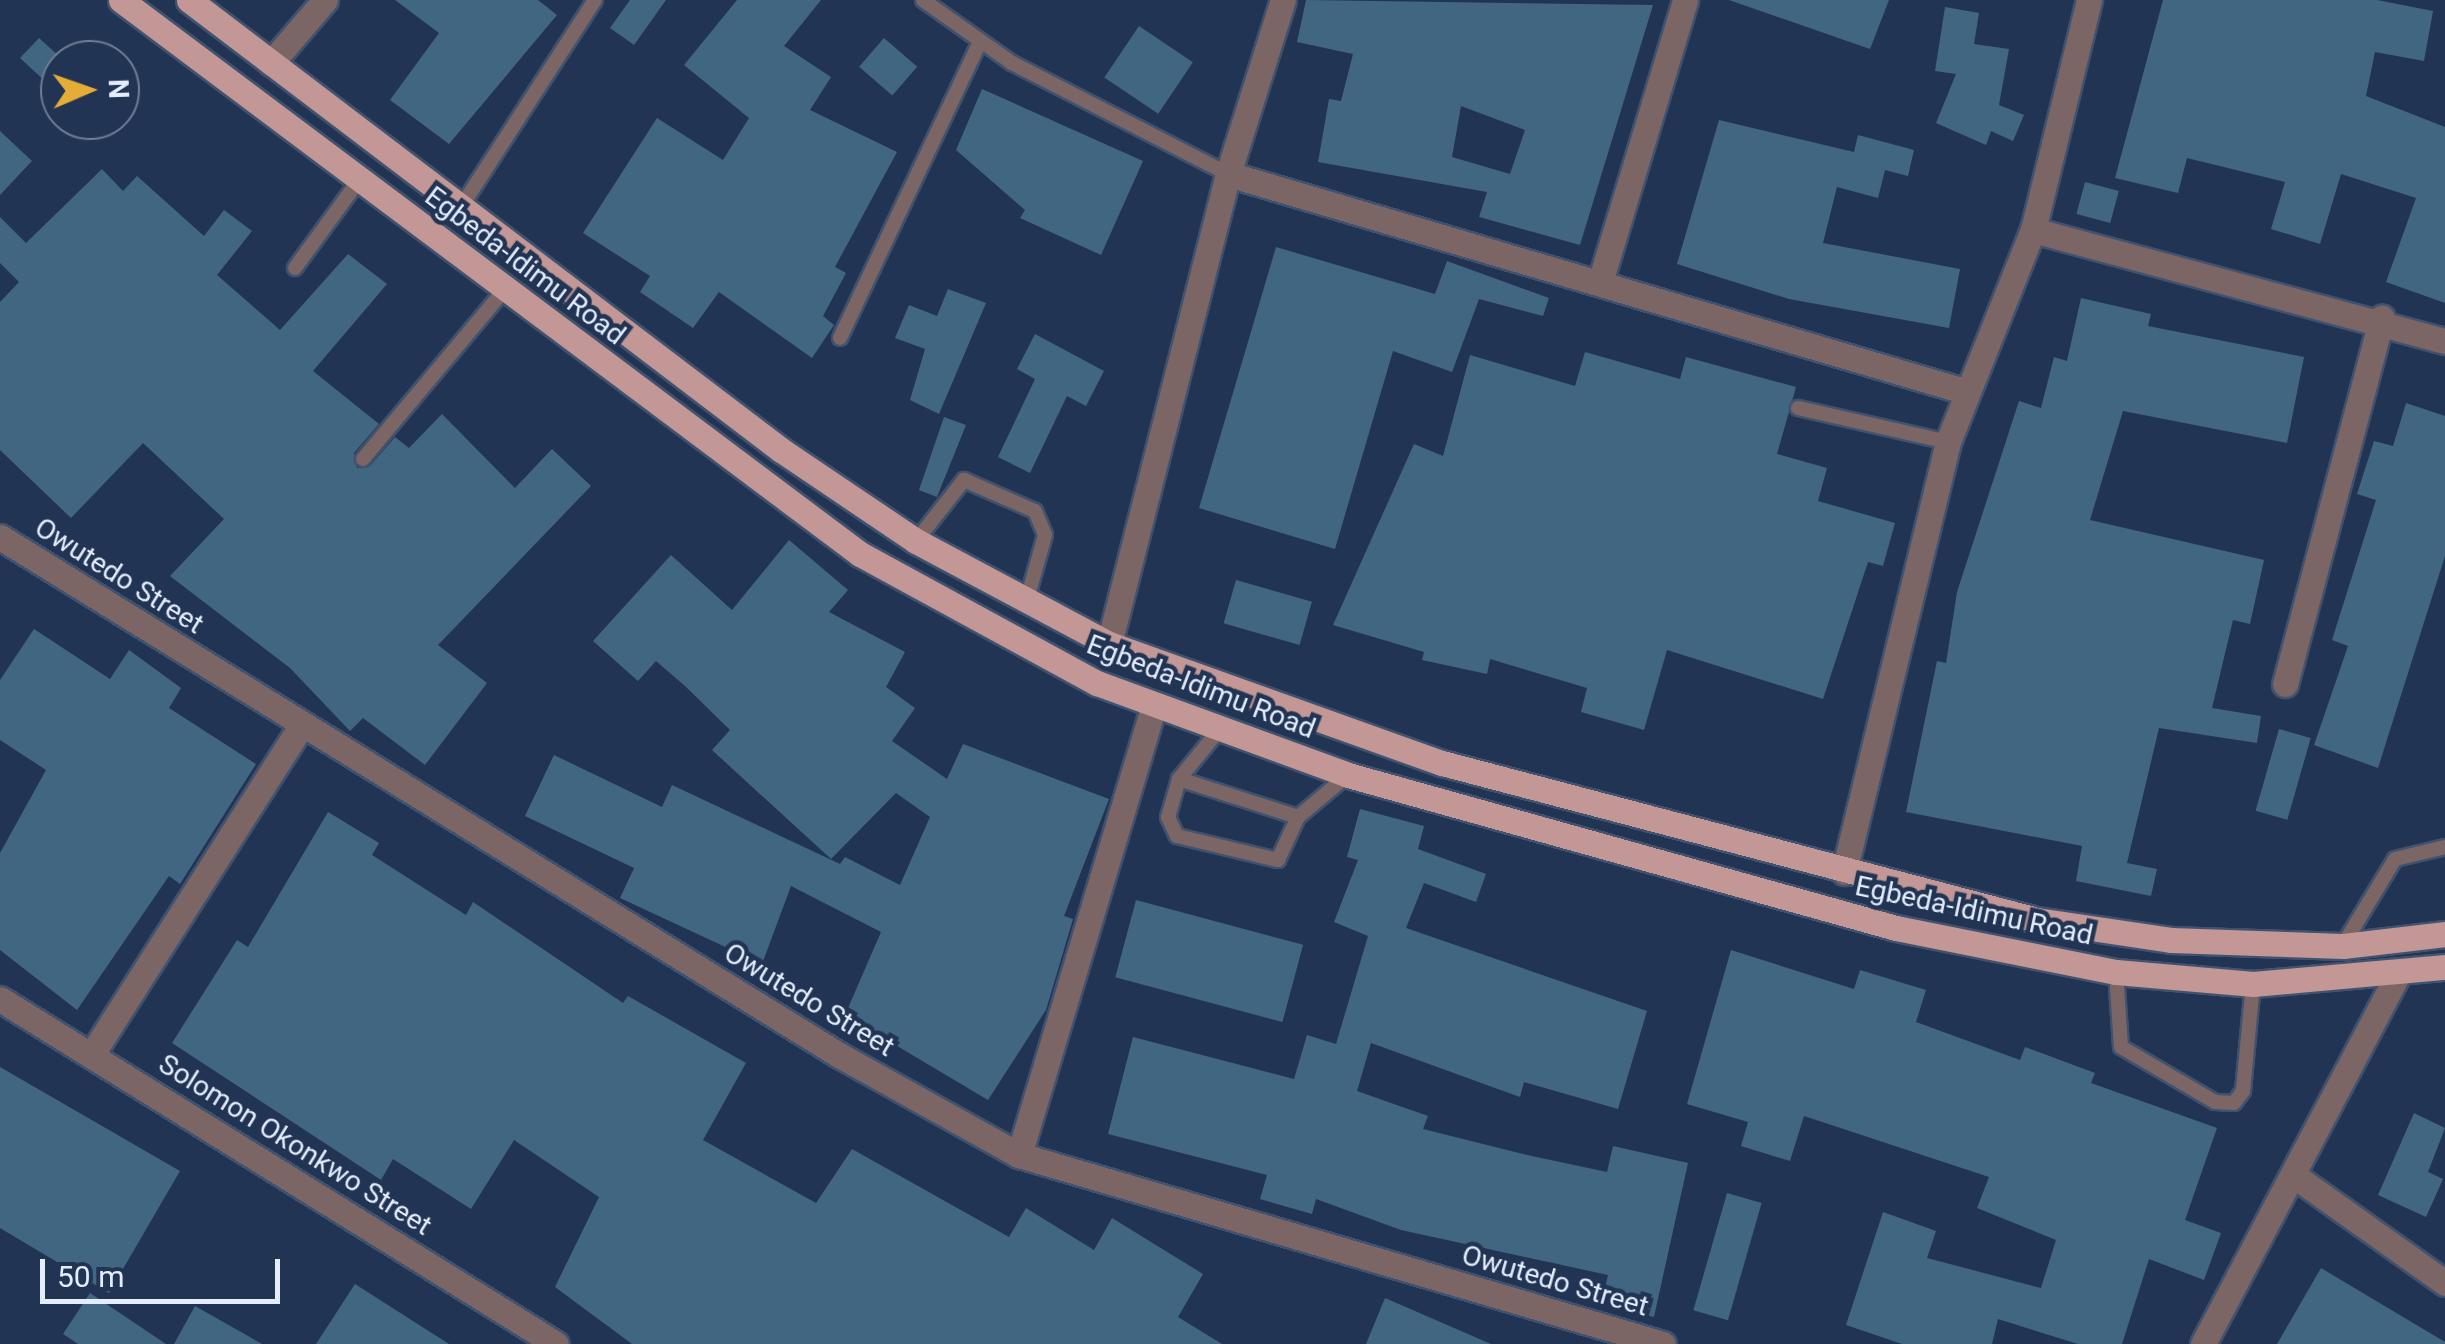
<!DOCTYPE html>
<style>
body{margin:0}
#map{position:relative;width:2445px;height:1344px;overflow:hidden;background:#223453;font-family:Roboto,sans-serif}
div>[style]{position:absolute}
.building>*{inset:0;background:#416681;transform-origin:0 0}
.roads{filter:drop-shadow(2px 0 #41526e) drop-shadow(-2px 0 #41526e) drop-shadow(0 2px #41526e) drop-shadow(0 -2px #41526e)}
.lane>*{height:14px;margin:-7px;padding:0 7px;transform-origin:7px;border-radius:7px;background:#7c6665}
.street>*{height:25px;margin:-12.5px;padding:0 12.5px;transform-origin:12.5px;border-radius:12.5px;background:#7c6665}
.primary>*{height:25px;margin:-12.5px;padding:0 12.5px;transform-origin:12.5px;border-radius:12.5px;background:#c29795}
span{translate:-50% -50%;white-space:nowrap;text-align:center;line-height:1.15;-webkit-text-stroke:9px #223453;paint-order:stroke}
.street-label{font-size:28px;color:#e3edfd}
.north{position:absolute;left:40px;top:40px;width:100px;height:100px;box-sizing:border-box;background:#223453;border:2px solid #6f7e97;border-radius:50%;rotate:88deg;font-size:28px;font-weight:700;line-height:40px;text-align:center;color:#e3edfd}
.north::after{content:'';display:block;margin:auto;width:35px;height:45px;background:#e5ad36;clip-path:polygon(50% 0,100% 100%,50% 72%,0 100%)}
.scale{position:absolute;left:40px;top:1259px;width:240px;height:45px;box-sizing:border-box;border:5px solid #e3edfd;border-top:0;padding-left:12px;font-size:30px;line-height:35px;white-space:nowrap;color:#e3edfd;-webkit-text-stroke:8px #223453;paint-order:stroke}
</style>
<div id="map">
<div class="building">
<i style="clip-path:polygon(395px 0,538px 0,557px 15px,449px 144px,390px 100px,439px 33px)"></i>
<i style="clip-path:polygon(630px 0,666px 0,634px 45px,610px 28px)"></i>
<i style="clip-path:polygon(737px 0,821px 0,784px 46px,831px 77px,810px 110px,897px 152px,835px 267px,846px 273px,823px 316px,834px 325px,812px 358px,719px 292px,693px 328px,640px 292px,650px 276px,583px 233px,657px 118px,723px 160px,749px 118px,684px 65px)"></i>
<i style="clip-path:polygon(evenodd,1306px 0,1653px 5px,1580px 245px,1479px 217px,1487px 192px,1318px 162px,1329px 99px,1341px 101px,1353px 54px,1297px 42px,1306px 0,1461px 106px,1525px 130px,1510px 174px,1452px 157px,1461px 106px)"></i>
<i style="clip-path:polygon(1729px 0,1889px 0,1870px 49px)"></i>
<i style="clip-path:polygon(2163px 0,2377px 0,2433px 11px,2424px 61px,2375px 52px,2366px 96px,2445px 127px,2445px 303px,2386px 282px,2416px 198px,2341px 174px,2320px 244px,2271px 229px,2285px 182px,2187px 158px,2178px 193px,2115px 178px)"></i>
<i style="clip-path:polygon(1945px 7px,1979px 13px,1974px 44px,2009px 49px,1999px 105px,2024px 115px,2013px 141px,1991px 131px,1986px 145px,1936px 123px,1956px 74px,1935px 71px)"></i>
<i style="left:1139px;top:26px;width:65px;height:62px;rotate:34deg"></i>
<i style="clip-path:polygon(39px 38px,60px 57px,60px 95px,20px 58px)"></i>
<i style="left:884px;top:38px;width:44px;height:38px;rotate:41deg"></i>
<i style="clip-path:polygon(982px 89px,1143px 161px,1101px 255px,1020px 218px,1025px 210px,956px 150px)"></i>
<i style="clip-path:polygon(1719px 120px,1854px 152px,1858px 135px,1914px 150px,1908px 176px,1885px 170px,1878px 198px,1837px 187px,1823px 243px,1960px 269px,1949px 328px,1789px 299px,1677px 264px)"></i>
<i style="clip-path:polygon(0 131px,32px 161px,0 195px)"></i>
<i style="clip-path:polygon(102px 169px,123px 191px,137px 176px,204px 236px,224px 210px,252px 231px,217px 275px,280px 330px,348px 254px,387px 284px,313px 371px,379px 424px,354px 453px,357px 468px,370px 466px,395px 437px,409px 448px,442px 414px,515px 488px,552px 449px,591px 486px,438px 645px,487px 683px,425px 765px,363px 718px,350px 731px,290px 668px,170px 576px,224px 519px,143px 443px,71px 518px,0 450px,0 302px,19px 282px,0 263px,0 217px,26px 243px)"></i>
<i style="left:2085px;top:182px;width:35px;height:33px;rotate:15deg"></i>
<i style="clip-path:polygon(1276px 247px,1435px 294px,1447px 261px,1549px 298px,1543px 316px,1479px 299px,1452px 372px,1393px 351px,1335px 549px,1199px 508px)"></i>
<i style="clip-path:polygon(948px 289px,986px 303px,939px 414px,910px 400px,925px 349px,895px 338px,909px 305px,937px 316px)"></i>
<i style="clip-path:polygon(2081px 298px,2151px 314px,2148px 326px,2304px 357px,2287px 443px,2123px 411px,2090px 520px,2264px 560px,2250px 624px,2233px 620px,2212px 708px,2261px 716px,2257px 743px,2159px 728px,2127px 863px,2157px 869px,2151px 896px,2076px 881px,2082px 846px,1906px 812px,1937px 661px,1946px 663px,1957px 592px,2019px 401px,2041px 408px,2054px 357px,2067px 361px)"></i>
<i style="clip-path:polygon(1035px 334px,1104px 371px,1086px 406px,1067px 396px,1030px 473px,998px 457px,1035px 379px,1017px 369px)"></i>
<i style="clip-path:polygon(1585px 352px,1680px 379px,1686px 357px,1796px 387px,1777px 454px,1827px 468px,1818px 501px,1895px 523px,1883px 566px,1868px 562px,1823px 699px,1667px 650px,1644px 730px,1581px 712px,1587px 688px,1490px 659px,1487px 674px,1422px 660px,1424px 652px,1333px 625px,1414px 444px,1443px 456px,1470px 355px,1575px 386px)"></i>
<i style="clip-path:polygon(2406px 403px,2445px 416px,2445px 556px,2378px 768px,2314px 745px,2348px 646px,2332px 640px,2376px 500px,2357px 494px,2374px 441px,2393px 446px)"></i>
<i style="clip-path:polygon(944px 417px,966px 425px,937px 497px,919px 490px)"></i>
<i style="clip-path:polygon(789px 540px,848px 590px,829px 612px,905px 652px,886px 687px,915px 708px,892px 741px,947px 779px,963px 744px,1109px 799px,1064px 916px,1073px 919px,1046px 1010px,988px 1100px,845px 1015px,881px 932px,791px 886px,762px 964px,620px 898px,634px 868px,525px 816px,554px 755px,662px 807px,672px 785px,840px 864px,845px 857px,900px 885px,930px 817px,896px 793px,831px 859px,712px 750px,730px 730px,685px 686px,656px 661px,638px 681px,593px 641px,671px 555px,732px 610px)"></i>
<i style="left:1236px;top:580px;width:79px;height:45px;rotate:16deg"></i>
<i style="clip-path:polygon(34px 629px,110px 679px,129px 650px,181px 688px,169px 708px,256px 764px,180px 884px,169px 876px,77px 1010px,0 950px,0 853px,46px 770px,0 740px,0 680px)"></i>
<i style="left:2279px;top:729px;width:33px;height:85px;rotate:16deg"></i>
<i style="clip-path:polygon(1360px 809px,1424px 826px,1418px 849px,1486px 874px,1476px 902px,1424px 883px,1406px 928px,1647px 1011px,1618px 1109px,1524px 1082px,1520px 1097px,1371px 1043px,1357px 1091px,1428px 1116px,1423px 1129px,1527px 1155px,1607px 1172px,1613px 1146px,1688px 1163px,1654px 1317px,1601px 1305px,1608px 1275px,1401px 1230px,1316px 1199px,1312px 1214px,1260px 1199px,1267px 1175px,1108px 1134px,1133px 1037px,1294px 1079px,1307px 1035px,1336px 1044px,1368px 936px,1334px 922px,1358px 860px,1347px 857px)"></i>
<i style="clip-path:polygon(328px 812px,379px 843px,372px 855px,466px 915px,473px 902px,623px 1003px,628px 996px,746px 1063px,703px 1140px,816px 1203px,852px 1149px,1009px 1237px,1026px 1208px,1094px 1250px,1112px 1218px,1203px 1274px,1178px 1317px,1222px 1344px,632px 1344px,555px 1287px,599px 1197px,514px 1140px,471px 1209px,393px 1159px,381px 1180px,172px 1043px,237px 940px,248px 947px)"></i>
<i style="left:1136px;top:900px;width:173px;height:80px;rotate:15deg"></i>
<i style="clip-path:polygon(1731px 950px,1854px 989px,1860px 970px,1926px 990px,1916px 1022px,2020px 1060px,2025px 1047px,2095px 1073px,2091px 1083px,2217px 1128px,2185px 1220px,2221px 1233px,2204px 1280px,2149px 1259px,2122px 1344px,2078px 1344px,1998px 1319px,1992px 1344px,1902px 1344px,1846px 1325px,1883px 1212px,1936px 1231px,1927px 1258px,2041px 1288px,2056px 1240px,1977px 1208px,1989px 1177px,1804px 1116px,1790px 1161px,1741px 1146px,1748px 1122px,1687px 1104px)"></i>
<i style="clip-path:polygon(0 1067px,180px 1171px,109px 1293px,0 1228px)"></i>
<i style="clip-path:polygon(2414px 1113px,2445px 1128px,2428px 1172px,2443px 1179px,2426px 1217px,2378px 1195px)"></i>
<i style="left:1727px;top:1193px;width:36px;height:122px;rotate:16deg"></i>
<i style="clip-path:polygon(2321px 1268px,2445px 1342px,2445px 1344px,2277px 1344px)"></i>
<i style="clip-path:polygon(355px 1284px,449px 1344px,316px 1344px)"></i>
<i style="clip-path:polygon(90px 1293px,166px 1344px,78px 1344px,63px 1334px)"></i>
<i style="clip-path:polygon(1385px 1298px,1491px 1344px,1366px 1344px)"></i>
<i style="clip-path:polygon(195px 1306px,262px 1344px,174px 1344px)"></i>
</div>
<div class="roads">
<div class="lane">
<i style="left:923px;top:0;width:109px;rotate:35.3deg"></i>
<i style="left:1012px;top:63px;width:243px;rotate:27.2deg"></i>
<i style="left:463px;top:204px;width:243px;rotate:-57.1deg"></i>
<i style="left:295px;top:268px;width:110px;rotate:-53.9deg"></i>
<i style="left:840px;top:338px;width:327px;rotate:-64.7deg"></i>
<i style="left:1798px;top:408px;width:154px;rotate:12.8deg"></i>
<i style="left:363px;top:459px;width:223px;rotate:-50.1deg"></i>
<i style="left:916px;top:541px;width:78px;rotate:-51.8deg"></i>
<i style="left:964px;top:480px;width:77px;rotate:23.6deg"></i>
<i style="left:1035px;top:511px;width:26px;rotate:67deg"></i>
<i style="left:1045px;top:535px;width:71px;rotate:105.6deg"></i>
<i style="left:1219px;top:730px;width:63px;rotate:129.2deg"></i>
<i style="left:1179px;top:779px;width:40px;rotate:106deg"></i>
<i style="left:1168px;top:817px;width:21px;rotate:65deg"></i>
<i style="left:1177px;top:836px;width:104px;rotate:13.4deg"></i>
<i style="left:1278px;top:860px;width:47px;rotate:-65.1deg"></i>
<i style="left:1298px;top:817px;width:65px;rotate:-40deg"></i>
<i style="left:1179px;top:779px;width:125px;rotate:17.7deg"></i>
<i style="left:2343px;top:945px;width:100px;rotate:-58.8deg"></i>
<i style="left:2395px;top:859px;width:51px;rotate:-13.5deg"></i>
<i style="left:2116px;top:972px;width:75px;rotate:86.2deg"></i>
<i style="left:2121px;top:1047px;width:109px;rotate:30.3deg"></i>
<i style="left:2215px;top:1102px;width:19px;rotate:3deg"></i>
<i style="left:2234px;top:1103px;width:15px;rotate:-53deg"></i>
<i style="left:2243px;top:1091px;width:107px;rotate:-84.7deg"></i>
</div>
<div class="street">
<i style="left:271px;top:63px;width:83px;rotate:-49.4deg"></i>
<i style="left:1228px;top:174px;width:767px;rotate:16.43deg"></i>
<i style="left:2033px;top:230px;width:427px;rotate:15.1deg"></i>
<i style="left:1601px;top:279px;width:291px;rotate:-73.2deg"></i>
<i style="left:0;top:537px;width:986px;rotate:31.69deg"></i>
<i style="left:839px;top:1055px;width:206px;rotate:29.1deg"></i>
<i style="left:1019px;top:1155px;width:671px;rotate:16.36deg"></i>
<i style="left:1109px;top:644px;width:485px;rotate:-75.8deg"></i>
<i style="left:1228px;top:174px;width:182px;rotate:-72.5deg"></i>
<i style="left:2285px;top:684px;width:379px;rotate:-75.2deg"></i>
<i style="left:1844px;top:872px;width:442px;rotate:-76.4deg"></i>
<i style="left:1948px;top:442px;width:228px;rotate:-68.2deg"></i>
<i style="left:2033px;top:230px;width:237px;rotate:-76.3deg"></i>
<i style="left:0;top:999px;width:654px;rotate:31.82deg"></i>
<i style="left:92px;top:1054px;width:391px;rotate:-57.5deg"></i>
<i style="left:1019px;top:1155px;width:470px;rotate:-73.3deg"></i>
<i style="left:2296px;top:1177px;width:183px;rotate:35.4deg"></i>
<i style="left:2203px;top:1344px;width:416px;rotate:-62.2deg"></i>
</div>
<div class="primary">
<i style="left:121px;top:0;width:924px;rotate:36.86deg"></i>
<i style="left:860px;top:554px;width:270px;rotate:28.6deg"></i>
<i style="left:1097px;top:683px;width:267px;rotate:20.1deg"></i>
<i style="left:1348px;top:775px;width:569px;rotate:15.6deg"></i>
<i style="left:1896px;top:928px;width:224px;rotate:11.3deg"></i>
<i style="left:2116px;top:972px;width:138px;rotate:5deg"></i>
<i style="left:2253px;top:984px;width:193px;rotate:-5.1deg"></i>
<i style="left:189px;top:0;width:744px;rotate:37.24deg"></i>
<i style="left:781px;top:450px;width:163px;rotate:34deg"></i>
<i style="left:916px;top:541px;width:219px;rotate:28.1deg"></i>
<i style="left:1109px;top:644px;width:354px;rotate:19.7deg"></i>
<i style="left:1442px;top:763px;width:615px;rotate:14.78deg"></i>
<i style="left:2037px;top:920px;width:135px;rotate:8.5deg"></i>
<i style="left:2171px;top:940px;width:172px;rotate:2deg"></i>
<i style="left:2343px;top:946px;width:103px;rotate:-6.7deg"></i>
</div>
</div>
<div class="street-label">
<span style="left:525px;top:266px;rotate:37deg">Egbeda-Idimu Road</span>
<span style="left:119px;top:576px;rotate:32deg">Owutedo Street</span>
<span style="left:1201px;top:687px;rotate:21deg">Egbeda-Idimu Road</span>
<span style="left:1974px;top:911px;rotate:12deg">Egbeda-Idimu Road</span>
<span style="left:809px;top:1000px;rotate:31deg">Owutedo Street</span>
<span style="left:295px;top:1145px;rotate:32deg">Solomon Okonkwo Street</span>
<span style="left:1555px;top:1281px;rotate:16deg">Owutedo Street</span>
</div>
<div class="north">N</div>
<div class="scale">50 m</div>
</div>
